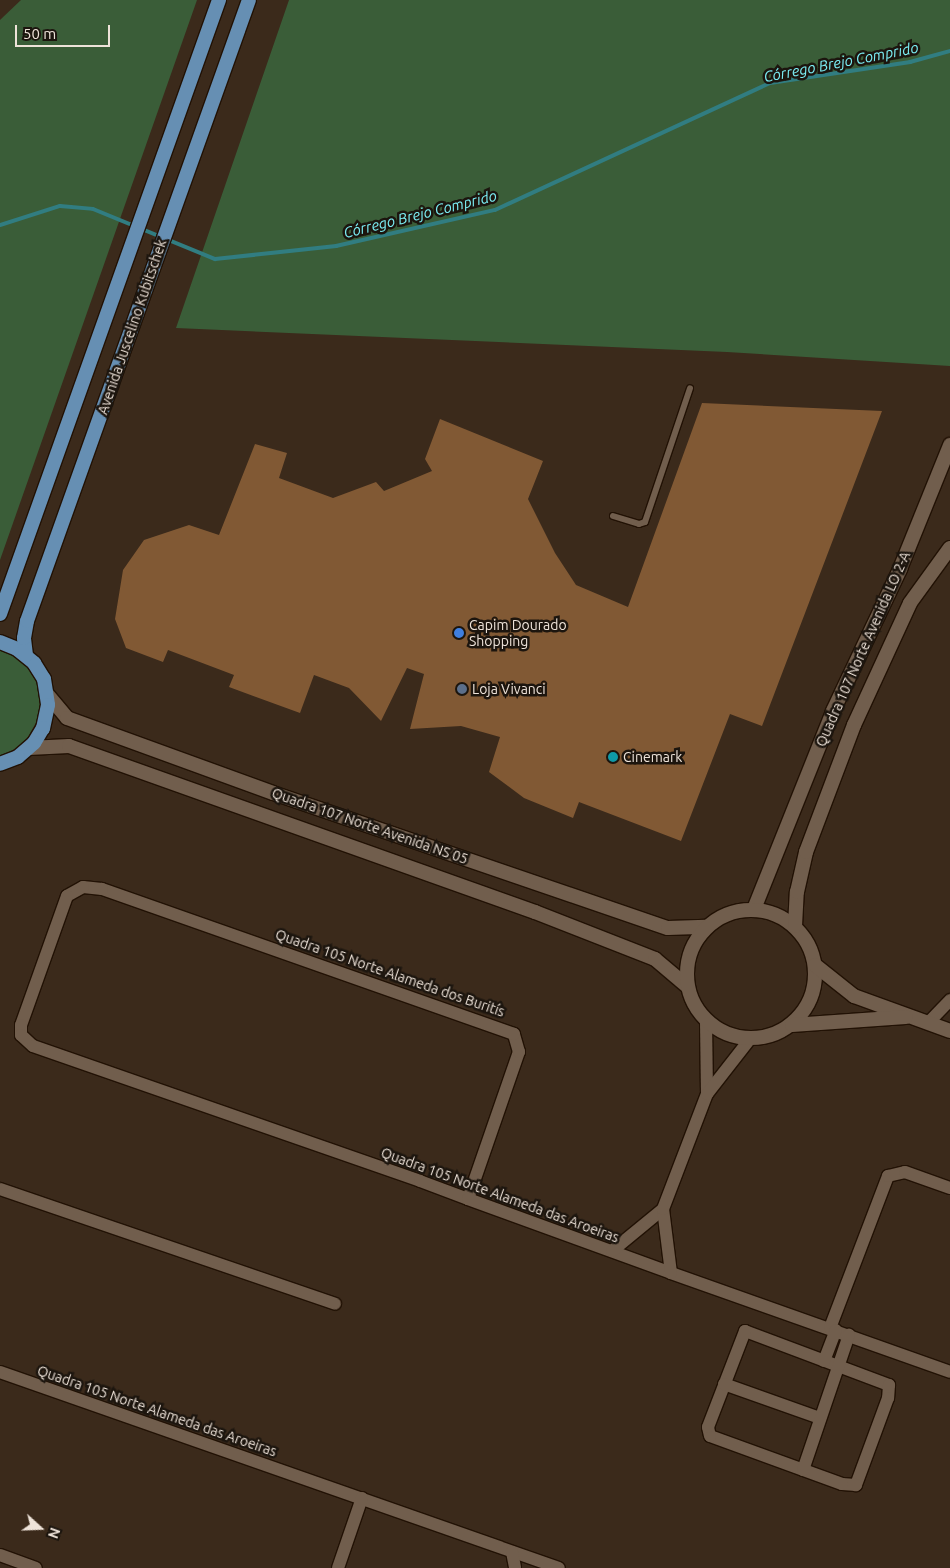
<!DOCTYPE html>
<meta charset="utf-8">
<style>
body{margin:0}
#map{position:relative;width:950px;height:1568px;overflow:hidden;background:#3b2a1b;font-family:Ubuntu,sans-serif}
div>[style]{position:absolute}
.green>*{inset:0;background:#3a5d38}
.stream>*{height:4px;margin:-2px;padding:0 2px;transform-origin:2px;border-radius:2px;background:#317d81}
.building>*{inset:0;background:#815934}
.roads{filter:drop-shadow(1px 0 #221205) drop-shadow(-1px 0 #221205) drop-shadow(0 1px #221205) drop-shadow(0 -1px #221205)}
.service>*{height:6px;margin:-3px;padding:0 3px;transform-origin:3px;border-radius:3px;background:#715e4d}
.minor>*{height:12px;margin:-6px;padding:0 6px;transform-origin:6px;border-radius:6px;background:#715e4d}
.tertiary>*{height:14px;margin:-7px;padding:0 7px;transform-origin:7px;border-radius:7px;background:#715e4d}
.tertiary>.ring{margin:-7px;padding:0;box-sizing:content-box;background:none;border:14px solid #715e4d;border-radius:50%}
.primary>*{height:14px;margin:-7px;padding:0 7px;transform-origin:7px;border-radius:7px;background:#668fb3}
.dots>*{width:14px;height:14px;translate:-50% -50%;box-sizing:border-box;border:2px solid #1c150e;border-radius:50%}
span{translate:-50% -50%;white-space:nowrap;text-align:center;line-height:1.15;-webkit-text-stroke:5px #1c150e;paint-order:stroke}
.street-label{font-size:14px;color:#eee3d9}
.poi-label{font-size:14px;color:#eee3d9}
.left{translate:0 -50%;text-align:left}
.water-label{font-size:15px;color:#7bedf3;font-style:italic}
.north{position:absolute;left:15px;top:1503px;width:50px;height:50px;-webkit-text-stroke:4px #1c150e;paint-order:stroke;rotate:110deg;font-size:14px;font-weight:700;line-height:20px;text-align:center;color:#eee3d9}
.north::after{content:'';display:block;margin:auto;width:18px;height:22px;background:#eee3d9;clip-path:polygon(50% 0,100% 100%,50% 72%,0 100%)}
.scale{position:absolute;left:15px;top:25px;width:95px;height:22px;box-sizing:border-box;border:2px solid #eee3d9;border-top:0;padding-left:6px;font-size:15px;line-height:18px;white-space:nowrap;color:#eee3d9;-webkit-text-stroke:4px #1c150e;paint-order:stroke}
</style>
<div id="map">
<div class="green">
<i style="clip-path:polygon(21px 0,197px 0,0 560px,0 20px)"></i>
<i style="clip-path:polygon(289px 0,950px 0,950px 366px,727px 352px,176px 328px)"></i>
<i style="clip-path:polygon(0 649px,17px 657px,31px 671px,38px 685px,40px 704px,38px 719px,28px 737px,17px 748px,0 756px)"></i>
</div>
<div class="stream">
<i style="left:0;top:225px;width:63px;rotate:-17.6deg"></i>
<i style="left:60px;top:206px;width:33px;rotate:5deg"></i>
<i style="left:93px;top:209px;width:132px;rotate:22.3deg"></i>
<i style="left:215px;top:259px;width:122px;rotate:-6.1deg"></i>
<i style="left:336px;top:246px;width:163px;rotate:-12.8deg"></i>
<i style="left:495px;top:210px;width:303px;rotate:-24.8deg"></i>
<i style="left:770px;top:83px;width:142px;rotate:-8.5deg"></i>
<i style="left:910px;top:62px;width:41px;rotate:-15.4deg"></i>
</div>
<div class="building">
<i style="clip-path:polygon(702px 403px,882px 411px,762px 726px,730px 714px,681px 841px,579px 802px,573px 818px,524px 798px,489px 772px,500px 737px,461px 726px,410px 729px,424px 674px,407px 668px,381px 721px,349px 688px,314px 675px,300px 713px,229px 687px,234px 675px,168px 650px,163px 662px,126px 648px,115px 619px,123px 570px,144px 540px,189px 525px,219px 535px,255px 444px,287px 453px,279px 478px,333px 498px,376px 482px,384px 491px,432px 471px,425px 459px,440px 419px,543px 461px,528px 499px,555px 553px,576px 585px,628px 607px)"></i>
</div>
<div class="roads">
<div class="service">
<i style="left:613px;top:516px;width:27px;rotate:17deg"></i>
<i style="left:639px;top:524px;width:6px;rotate:-18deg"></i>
<i style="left:645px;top:522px;width:141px;rotate:-71.4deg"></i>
</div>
<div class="minor">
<i style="left:706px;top:1022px;width:72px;rotate:89.2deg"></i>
<i style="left:928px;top:1023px;width:32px;rotate:-46deg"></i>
<i style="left:0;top:1189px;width:354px;rotate:18.9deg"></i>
<i style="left:468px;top:1199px;width:156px;rotate:-70.9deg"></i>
<i style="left:519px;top:1052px;width:19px;rotate:-106deg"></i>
<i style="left:514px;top:1034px;width:437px;rotate:-160.6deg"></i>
<i style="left:102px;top:889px;width:19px;rotate:-174deg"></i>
<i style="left:83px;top:887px;width:18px;rotate:151deg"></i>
<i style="left:67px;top:896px;width:137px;rotate:109.6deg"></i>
<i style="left:21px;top:1025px;width:10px;rotate:90deg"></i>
<i style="left:21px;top:1035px;width:16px;rotate:43deg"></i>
<i style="left:33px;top:1046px;width:410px;rotate:19.2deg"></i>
<i style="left:420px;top:1181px;width:51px;rotate:20.6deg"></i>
<i style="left:468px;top:1199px;width:216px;rotate:20deg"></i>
<i style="left:671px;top:1273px;width:296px;rotate:19.5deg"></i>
<i style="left:612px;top:1251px;width:66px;rotate:-39.5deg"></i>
<i style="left:671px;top:1273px;width:64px;rotate:-97.1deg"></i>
<i style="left:663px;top:1209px;width:123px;rotate:-69.1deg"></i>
<i style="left:707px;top:1094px;width:70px;rotate:-52deg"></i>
<i style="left:830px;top:1328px;width:163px;rotate:-69.1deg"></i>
<i style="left:888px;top:1176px;width:17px;rotate:-13deg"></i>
<i style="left:905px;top:1172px;width:48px;rotate:19.6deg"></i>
<i style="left:745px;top:1331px;width:154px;rotate:20.6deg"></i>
<i style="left:889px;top:1385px;width:13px;rotate:94deg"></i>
<i style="left:888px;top:1398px;width:93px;rotate:110.2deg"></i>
<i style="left:856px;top:1485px;width:14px;rotate:-176deg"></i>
<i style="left:842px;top:1484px;width:140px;rotate:-160deg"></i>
<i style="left:710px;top:1436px;width:9px;rotate:-103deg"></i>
<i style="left:708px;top:1427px;width:103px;rotate:-68.9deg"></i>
<i style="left:824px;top:1361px;width:33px;rotate:-69deg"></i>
<i style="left:0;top:1372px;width:592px;rotate:19.32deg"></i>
<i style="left:724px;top:1384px;width:102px;rotate:19.5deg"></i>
<i style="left:803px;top:1470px;width:143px;rotate:-71.2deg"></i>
<i style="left:512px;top:1552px;width:16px;rotate:79deg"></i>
<i style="left:0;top:1555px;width:38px;rotate:20deg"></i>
<i style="left:338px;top:1568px;width:74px;rotate:-71.1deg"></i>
</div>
<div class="tertiary">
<i style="left:47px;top:694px;width:31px;rotate:50deg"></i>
<i style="left:67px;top:718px;width:219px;rotate:20deg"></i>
<i style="left:273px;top:793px;width:417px;rotate:18.9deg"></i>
<i style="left:668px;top:928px;width:38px;rotate:-2deg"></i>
<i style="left:29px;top:748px;width:40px;rotate:-2.9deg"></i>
<i style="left:69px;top:746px;width:495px;rotate:19.6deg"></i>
<i style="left:535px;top:912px;width:129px;rotate:21.4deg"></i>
<i style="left:655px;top:959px;width:42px;rotate:40.2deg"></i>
<i style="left:754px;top:909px;width:213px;rotate:-68.2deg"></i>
<i style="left:833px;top:711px;width:157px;rotate:-64.7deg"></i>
<i style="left:900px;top:569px;width:134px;rotate:-68deg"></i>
<i class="ring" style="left:687px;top:910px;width:114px;height:114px"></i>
<i style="left:795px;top:926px;width:34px;rotate:-87deg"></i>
<i style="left:797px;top:892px;width:41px;rotate:-77.3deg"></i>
<i style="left:806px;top:852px;width:136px;rotate:-69.3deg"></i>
<i style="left:854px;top:725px;width:134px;rotate:-65.3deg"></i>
<i style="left:910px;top:603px;width:68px;rotate:-54deg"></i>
<i style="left:815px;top:965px;width:50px;rotate:38.5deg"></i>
<i style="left:854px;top:996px;width:102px;rotate:20deg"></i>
<i style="left:792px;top:1025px;width:114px;rotate:-4deg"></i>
</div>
<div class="primary">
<i style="left:0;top:614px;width:652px;rotate:-70.37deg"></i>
<i style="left:0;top:642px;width:18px;rotate:22deg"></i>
<i style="left:17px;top:649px;width:22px;rotate:39deg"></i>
<i style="left:34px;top:663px;width:19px;rotate:58deg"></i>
<i style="left:44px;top:679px;width:26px;rotate:81deg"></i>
<i style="left:48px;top:705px;width:24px;rotate:102deg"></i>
<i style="left:43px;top:728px;width:17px;rotate:121deg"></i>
<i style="left:34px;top:743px;width:21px;rotate:139deg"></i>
<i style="left:18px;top:757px;width:19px;rotate:159deg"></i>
<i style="left:26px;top:655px;width:17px;rotate:-97deg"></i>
<i style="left:24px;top:638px;width:17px;rotate:-80deg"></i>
<i style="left:27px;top:621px;width:659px;rotate:-70.33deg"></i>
</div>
</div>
<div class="dots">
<i style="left:459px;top:633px;background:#3f7fe0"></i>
<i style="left:462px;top:689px;background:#5c6f8a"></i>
<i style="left:613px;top:757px;background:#0f9aa8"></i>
</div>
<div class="street-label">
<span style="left:132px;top:327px;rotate:-71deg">Avenida Juscelino Kubitschek</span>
<span style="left:863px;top:649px;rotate:-66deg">Quadra 107 Norte Avenida LO 2-A</span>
<span style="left:370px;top:826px;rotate:19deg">Quadra 107 Norte Avenida NS 05</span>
<span style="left:390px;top:973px;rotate:19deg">Quadra 105 Norte Alameda dos Buritís</span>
<span style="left:500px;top:1195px;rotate:20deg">Quadra 105 Norte Alameda das Aroeiras</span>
<span style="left:157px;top:1411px;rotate:19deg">Quadra 105 Norte Alameda das Aroeiras</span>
</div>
<div class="poi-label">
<span class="left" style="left:469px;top:633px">Capim Dourado<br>Shopping</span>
<span class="left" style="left:472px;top:689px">Loja Vivanci</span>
<span class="left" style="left:623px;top:757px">Cinemark</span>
</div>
<div class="water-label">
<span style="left:841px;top:62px;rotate:-11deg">Córrego Brejo Comprido</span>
<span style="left:420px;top:214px;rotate:-14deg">Córrego Brejo Comprido</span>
</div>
<div class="north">N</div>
<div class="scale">50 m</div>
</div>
